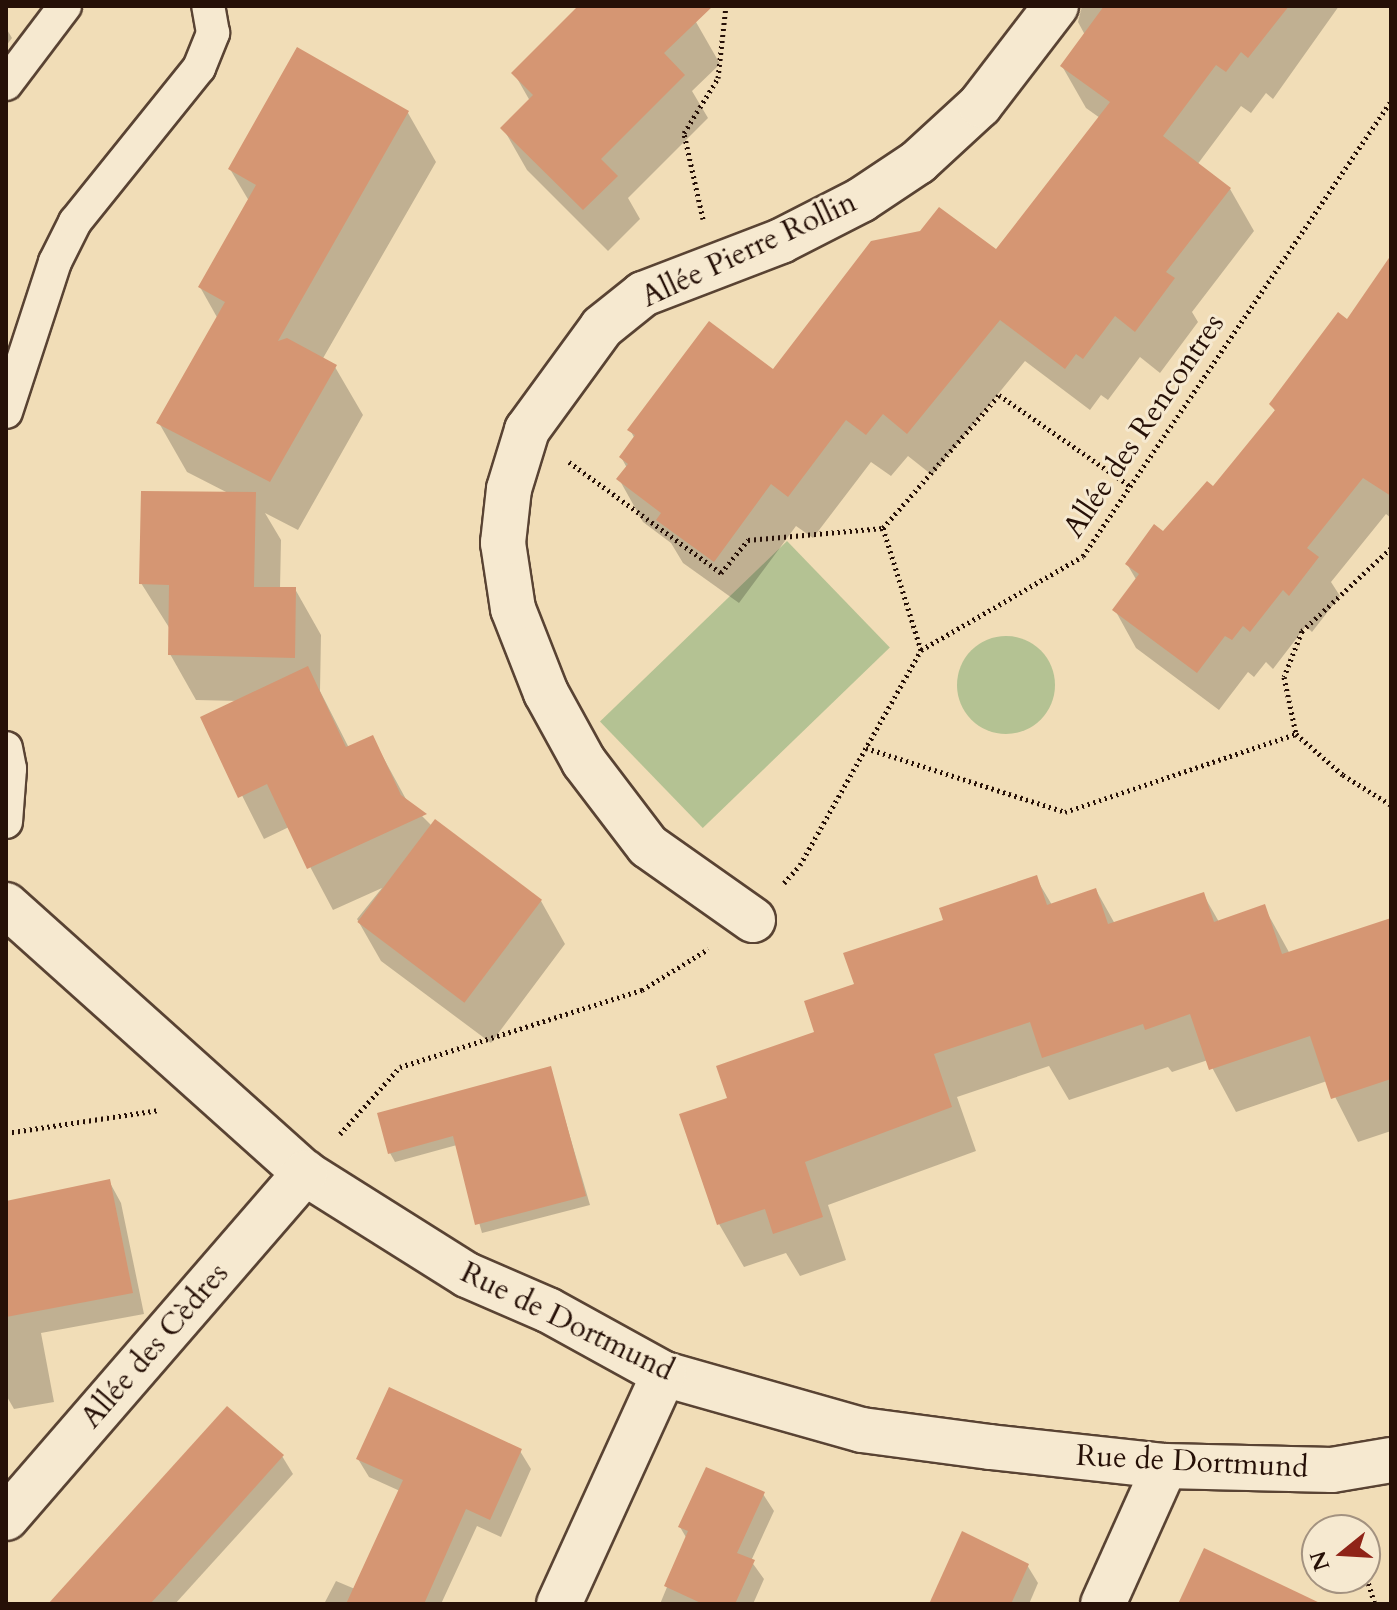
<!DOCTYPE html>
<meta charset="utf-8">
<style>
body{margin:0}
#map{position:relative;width:1397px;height:1610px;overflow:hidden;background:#f1ddb7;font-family:Cardo,serif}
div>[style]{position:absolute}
.green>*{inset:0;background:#b4c293;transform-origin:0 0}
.round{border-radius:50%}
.shadow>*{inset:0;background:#0003}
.building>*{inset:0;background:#d59673;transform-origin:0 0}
.path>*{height:5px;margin-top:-2.5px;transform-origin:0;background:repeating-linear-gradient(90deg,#261007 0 2px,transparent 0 6px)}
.roads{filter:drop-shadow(2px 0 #594333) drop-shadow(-2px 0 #594333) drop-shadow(0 2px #594333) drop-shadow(0 -2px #594333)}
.service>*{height:32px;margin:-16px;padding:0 16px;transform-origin:16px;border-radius:16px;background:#f6e9d0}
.minor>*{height:44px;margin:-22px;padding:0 22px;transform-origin:22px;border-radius:22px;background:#f6e9d0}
span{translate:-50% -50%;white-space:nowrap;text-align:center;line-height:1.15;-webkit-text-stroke:6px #f6e9d0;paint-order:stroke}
.street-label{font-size:30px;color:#261007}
.frame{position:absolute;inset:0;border:8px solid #261007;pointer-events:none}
.north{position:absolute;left:1301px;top:1514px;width:80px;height:80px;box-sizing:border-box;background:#f6e9d0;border:2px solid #a39280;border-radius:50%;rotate:252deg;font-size:22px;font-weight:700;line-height:32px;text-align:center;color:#261007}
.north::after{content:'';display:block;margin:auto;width:28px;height:36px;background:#8f2418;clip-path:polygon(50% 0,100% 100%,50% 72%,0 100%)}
</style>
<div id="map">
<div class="green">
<i style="left:787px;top:541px;width:148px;height:260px;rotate:46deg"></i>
<i class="round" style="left:957px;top:636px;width:98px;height:98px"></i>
</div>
<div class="shadow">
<i style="clip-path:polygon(581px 6px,680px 6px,696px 22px,720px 64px,692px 91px,708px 118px,628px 198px,640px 219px,608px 251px,527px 170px,503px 128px,530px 101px,514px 73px)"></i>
<i style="clip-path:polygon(1082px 6px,1339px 6px,1273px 99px,1266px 93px,1251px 113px,1241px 106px,1197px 165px,1230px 189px,1254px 231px,1192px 312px,1198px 322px,1160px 373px,1140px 357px,1108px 400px,1101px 395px,1090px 410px,1025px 361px,932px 475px,908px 456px,891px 476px,871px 462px,813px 538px,796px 526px,739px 603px,683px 563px,671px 543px,643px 522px,619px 479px,627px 468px,621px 457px,635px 439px,630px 430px,774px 371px,996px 251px,1100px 118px,1086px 108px,1062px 66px,1085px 35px,1078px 22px)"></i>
<i style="clip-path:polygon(6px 28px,12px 38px,6px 46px)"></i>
<i style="clip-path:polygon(298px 50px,408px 113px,436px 162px,322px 360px,335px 367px,363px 415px,298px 530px,265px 513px,281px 540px,280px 589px,295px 589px,321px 635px,320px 691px,349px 748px,372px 737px,407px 801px,432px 826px,541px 901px,565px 944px,491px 1043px,381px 961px,357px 919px,382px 888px,333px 910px,289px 827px,264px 839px,203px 718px,239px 701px,196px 700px,170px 654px,170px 629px,141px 583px,230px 494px,187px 472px,159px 423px,218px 319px,200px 287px,249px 201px,230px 169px)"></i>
<i style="clip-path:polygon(1391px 257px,1391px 518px,1386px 514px,1331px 582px,1340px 596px,1312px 632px,1306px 626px,1273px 669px,1266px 662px,1254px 677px,1248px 672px,1219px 710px,1136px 648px,1115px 610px,1137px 581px,1127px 564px,1214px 488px,1276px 412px,1271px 404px,1347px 322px)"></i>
<i style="clip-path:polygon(1036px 878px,1052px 905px,1096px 890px,1115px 924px,1203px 894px,1219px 922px,1264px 907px,1290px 954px,1391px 920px,1391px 1131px,1358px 1142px,1327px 1081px,1236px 1112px,1208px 1060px,1172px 1072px,1168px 1067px,1069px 1100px,1049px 1066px,957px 1097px,976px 1151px,828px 1205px,846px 1260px,800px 1276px,786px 1253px,744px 1267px,719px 1224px,730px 1099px,817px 1034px,857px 985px,945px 921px)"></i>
<i style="clip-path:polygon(550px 1068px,590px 1205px,482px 1233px,457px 1145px,395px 1162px,390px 1153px)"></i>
<i style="clip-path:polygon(109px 1181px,121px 1203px,144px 1314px,41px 1333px,54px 1402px,14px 1409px,6px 1395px,6px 1202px)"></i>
<i style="clip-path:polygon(520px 1451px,531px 1469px,501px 1537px,477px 1526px,441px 1604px,324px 1604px,336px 1581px,355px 1589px,400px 1491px,369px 1477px,358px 1459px)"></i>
<i style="clip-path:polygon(282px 1456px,293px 1474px,175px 1604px,50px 1604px)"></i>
<i style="clip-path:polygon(763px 1494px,774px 1511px,751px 1561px,764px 1579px,753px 1604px,660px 1604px,687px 1539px,680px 1527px)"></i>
<i style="clip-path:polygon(1027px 1565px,1038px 1583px,1029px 1604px,931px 1604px)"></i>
</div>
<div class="building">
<i style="clip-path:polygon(578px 6px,713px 6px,664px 53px,685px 75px,601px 159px,618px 176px,583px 210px,500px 128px,533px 95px,511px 73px)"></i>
<i style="clip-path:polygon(1104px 6px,1289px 6px,1248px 58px,1241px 52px,1226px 72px,1216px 65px,1163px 136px,1231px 188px,1166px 272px,1175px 278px,1135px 332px,1115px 316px,1083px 359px,1076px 354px,1065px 369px,1000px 320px,907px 434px,883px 414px,866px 435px,846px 420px,788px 497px,771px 484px,714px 562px,656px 520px,661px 513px,616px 479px,628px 464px,619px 457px,635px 435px,627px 430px,709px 321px,773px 369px,871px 241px,920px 231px,939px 207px,996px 249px,1110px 102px,1060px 66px)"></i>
<i style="clip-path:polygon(297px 47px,409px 111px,278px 341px,287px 338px,337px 365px,270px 482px,156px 423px,225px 302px,198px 287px,256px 185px,228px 169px)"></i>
<i style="clip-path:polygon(1391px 255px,1391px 496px,1363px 478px,1307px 548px,1319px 557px,1289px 596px,1283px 590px,1250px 632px,1243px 626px,1232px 640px,1225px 636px,1197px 673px,1112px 610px,1139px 574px,1125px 564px,1154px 524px,1163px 531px,1207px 481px,1213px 486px,1275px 410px,1269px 404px,1338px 312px,1347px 319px)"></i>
<i style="clip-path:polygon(141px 491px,256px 492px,254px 587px,296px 587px,295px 658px,168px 655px,169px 585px,139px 584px)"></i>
<i style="clip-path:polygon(308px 666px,346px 747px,373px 735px,401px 795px,427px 814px,307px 869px,267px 784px,238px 798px,200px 717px)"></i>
<i style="left:435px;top:819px;width:134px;height:129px;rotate:37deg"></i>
<i style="clip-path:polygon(1037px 875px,1047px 905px,1096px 888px,1108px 924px,1204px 892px,1214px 922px,1265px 904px,1282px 954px,1391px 918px,1391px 1079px,1331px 1099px,1310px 1036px,1209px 1070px,1190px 1014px,1145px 1030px,1143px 1024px,1042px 1058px,1030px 1022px,934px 1054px,952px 1107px,805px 1162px,823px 1217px,773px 1234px,765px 1209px,717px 1225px,679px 1114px,727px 1098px,716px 1066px,814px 1032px,804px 1001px,854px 984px,843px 953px,943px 920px,939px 908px)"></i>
<i style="clip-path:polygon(551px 1066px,586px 1196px,475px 1225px,453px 1136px,388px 1154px,377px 1113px)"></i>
<i style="clip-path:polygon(110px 1179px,133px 1293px,6px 1317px,6px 1201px)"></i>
<i style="clip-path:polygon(389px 1387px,522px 1449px,490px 1520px,466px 1509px,424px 1604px,346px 1604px,403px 1480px,356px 1459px)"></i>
<i style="clip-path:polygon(227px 1406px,284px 1455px,162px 1591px,150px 1604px,48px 1604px)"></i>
<i style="clip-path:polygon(706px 1467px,765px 1492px,737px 1553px,755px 1560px,735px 1604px,703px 1604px,664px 1586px,688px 1531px,678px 1527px)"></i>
<i style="clip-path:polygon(962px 1531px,1029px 1564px,1011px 1604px,929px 1604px)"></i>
<i style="clip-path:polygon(1204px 1548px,1322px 1604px,1178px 1604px)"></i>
</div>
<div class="path">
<i style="left:703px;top:219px;width:88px;rotate:-102.5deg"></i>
<i style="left:684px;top:133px;width:65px;rotate:-58.3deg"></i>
<i style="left:718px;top:78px;width:72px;rotate:-83.7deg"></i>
<i style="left:569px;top:462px;width:188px;rotate:36.1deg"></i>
<i style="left:721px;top:573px;width:43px;rotate:-50.7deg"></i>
<i style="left:748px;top:540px;width:136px;rotate:-5.1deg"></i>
<i style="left:883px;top:528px;width:176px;rotate:-48.9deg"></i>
<i style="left:999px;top:395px;width:160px;rotate:34.8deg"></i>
<i style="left:883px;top:528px;width:128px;rotate:72.7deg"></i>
<i style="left:1391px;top:548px;width:122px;rotate:137deg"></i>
<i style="left:1302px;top:631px;width:49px;rotate:111.4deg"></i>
<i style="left:1284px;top:677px;width:58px;rotate:78.1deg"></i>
<i style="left:1296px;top:734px;width:62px;rotate:41.1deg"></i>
<i style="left:1343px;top:775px;width:57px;rotate:32deg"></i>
<i style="left:866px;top:748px;width:209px;rotate:17.8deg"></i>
<i style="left:1065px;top:812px;width:244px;rotate:-18.7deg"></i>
<i style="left:784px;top:883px;width:24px;rotate:-48deg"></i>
<i style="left:800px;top:865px;width:247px;rotate:-60.6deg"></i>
<i style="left:921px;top:650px;width:187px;rotate:-30.1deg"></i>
<i style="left:1083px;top:556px;width:549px;rotate:-55.91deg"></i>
<i style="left:6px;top:1133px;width:155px;rotate:-8.5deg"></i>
<i style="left:340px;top:1134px;width:90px;rotate:-48.2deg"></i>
<i style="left:400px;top:1067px;width:254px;rotate:-17.7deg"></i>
<i style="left:642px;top:990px;width:78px;rotate:-31.8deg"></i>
<i style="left:1365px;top:1572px;width:34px;rotate:73deg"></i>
</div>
<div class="roads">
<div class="service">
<i style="left:6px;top:84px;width:98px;rotate:-52.9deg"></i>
<i style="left:6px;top:412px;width:158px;rotate:-71.9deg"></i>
<i style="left:55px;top:262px;width:45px;rotate:-63.4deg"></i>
<i style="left:75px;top:222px;width:198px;rotate:-51.2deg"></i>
<i style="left:199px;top:68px;width:38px;rotate:-68deg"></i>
<i style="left:213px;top:33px;width:27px;rotate:-100deg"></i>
<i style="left:6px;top:748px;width:21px;rotate:79deg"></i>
<i style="left:10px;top:769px;width:53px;rotate:94.3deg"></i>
</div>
<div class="minor">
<i style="left:6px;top:905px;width:402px;rotate:41.9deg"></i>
<i style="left:305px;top:1173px;width:191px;rotate:32.2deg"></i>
<i style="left:467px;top:1275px;width:88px;rotate:23.4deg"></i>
<i style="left:548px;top:1310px;width:132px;rotate:28.9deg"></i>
<i style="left:664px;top:1374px;width:206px;rotate:15.8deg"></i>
<i style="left:862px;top:1430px;width:129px;rotate:7.6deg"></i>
<i style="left:990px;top:1447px;width:176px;rotate:6.2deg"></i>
<i style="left:1165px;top:1466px;width:167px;rotate:1.4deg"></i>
<i style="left:1332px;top:1470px;width:60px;rotate:-9.6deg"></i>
<i style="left:753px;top:920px;width:128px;rotate:-144.8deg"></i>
<i style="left:648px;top:846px;width:106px;rotate:-127.3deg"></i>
<i style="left:584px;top:762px;width:79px;rotate:-118.8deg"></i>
<i style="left:546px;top:693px;width:90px;rotate:-111.4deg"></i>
<i style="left:513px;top:609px;width:67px;rotate:-98.6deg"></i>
<i style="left:503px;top:543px;width:54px;rotate:-83.7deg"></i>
<i style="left:509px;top:489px;width:62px;rotate:-73deg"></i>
<i style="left:527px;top:430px;width:127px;rotate:-53.9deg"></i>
<i style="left:602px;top:327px;width:53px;rotate:-38.8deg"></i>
<i style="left:643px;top:294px;width:148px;rotate:-21deg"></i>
<i style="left:781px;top:241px;width:90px;rotate:-27.1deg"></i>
<i style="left:861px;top:200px;width:69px;rotate:-33.7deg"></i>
<i style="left:918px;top:162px;width:84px;rotate:-42.6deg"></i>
<i style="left:980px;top:105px;width:125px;rotate:-52.5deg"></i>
<i style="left:6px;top:1518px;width:457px;rotate:-49.1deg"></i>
<i style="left:559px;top:1604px;width:253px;rotate:-65.5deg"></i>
<i style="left:1103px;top:1604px;width:151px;rotate:-65.8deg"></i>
</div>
</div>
<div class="street-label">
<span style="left:749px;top:250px;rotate:-25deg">Allée Pierre Rollin</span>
<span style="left:1144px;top:426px;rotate:-56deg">Allée des Rencontres</span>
<span style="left:567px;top:1322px;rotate:26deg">Rue de Dortmund</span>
<span style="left:155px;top:1346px;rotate:-49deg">Allée des Cèdres</span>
<span style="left:1192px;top:1462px;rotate:3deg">Rue de Dortmund</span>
</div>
<div class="frame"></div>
<div class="north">N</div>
</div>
